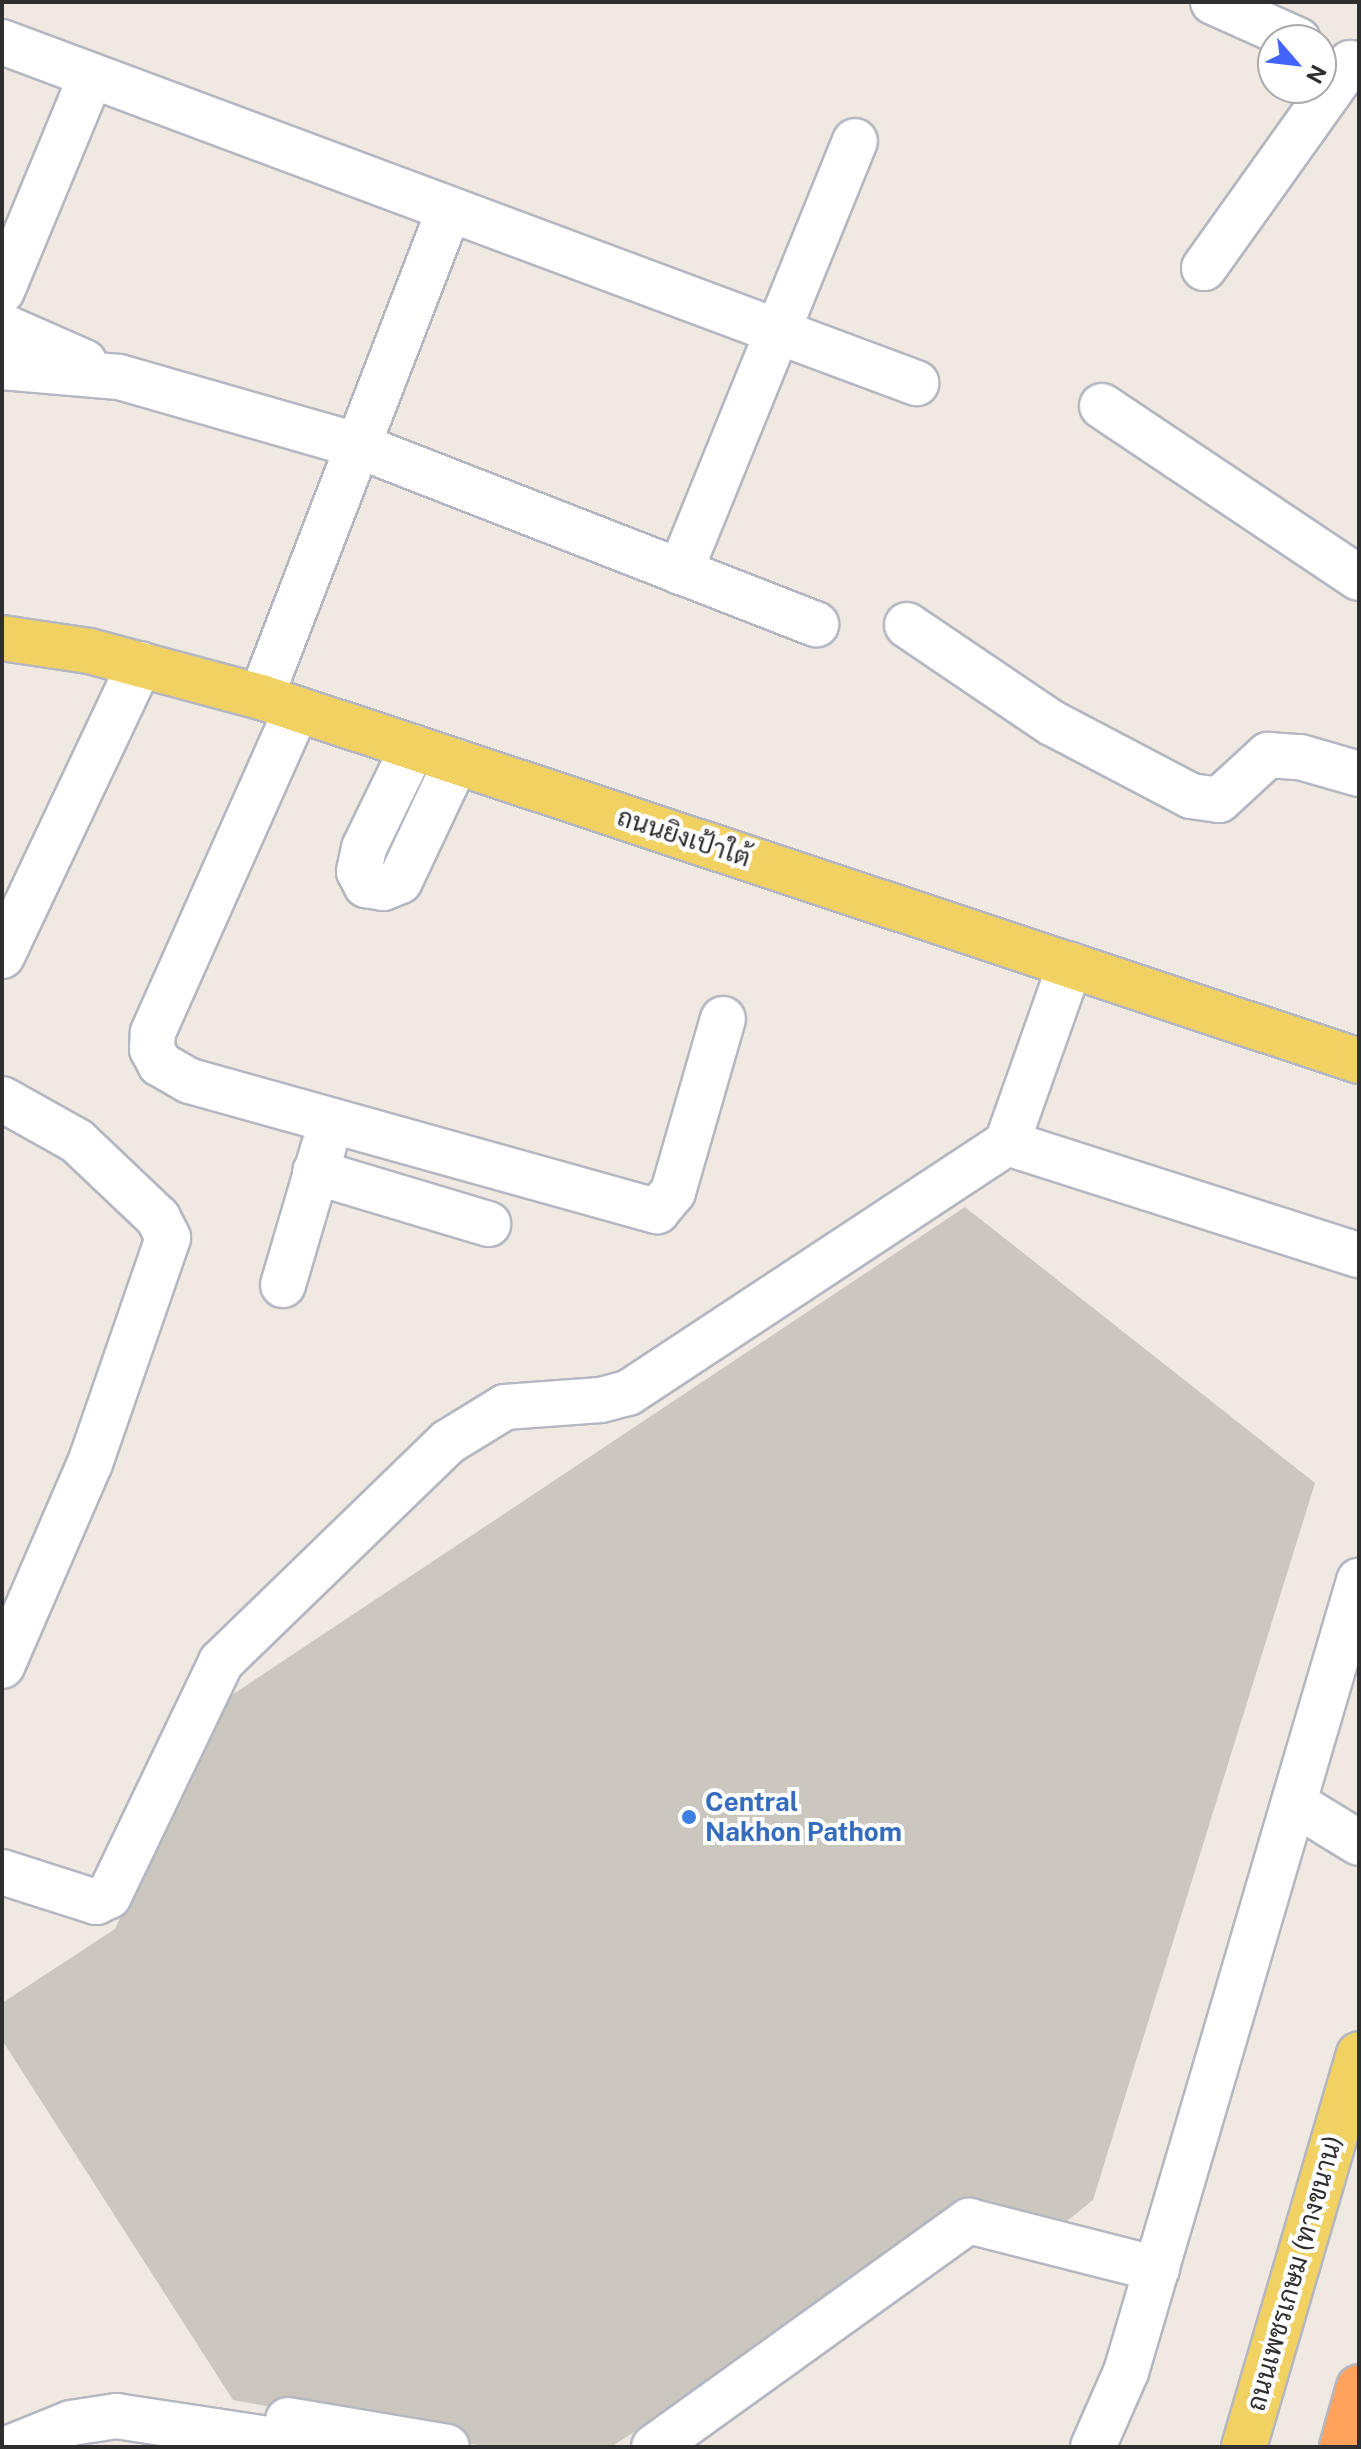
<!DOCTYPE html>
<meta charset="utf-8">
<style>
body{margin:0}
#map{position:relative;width:1361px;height:2449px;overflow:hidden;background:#efe9e1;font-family:"Public Sans",Sarabun,sans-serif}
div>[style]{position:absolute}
.building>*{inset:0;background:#cbc7bf}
.roads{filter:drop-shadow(2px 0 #b4b7c1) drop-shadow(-2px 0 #b4b7c1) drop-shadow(0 2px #b4b7c1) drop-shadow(0 -2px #b4b7c1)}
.minor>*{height:44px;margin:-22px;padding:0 22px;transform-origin:22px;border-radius:22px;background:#fff}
.major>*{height:44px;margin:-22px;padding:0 22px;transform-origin:22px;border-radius:22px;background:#f2d163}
.highway>*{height:44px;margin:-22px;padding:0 22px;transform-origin:22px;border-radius:22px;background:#ffa35c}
.dots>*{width:22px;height:22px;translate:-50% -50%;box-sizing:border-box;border:4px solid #fff;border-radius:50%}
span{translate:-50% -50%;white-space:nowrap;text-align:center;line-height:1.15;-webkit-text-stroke:8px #fff;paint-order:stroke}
.street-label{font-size:26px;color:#2e2e2e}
.shop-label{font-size:26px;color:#366cbe;font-weight:700}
.left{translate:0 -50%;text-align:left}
.frame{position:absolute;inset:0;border:4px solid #2e2e2e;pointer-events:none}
.north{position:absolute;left:1257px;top:24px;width:80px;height:80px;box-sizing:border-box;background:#fff;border:2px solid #ababab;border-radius:50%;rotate:118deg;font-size:22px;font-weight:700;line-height:32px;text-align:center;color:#2e2e2e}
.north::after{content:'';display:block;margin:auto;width:28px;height:36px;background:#4264fb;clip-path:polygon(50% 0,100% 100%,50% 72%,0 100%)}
</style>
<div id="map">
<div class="building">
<i style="clip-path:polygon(965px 1207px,1315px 1483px,1093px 2200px,1032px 2249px,947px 2226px,611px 2447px,489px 2447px,233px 2400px,2px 2040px,2px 2003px,115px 1929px,217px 1705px)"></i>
</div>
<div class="roads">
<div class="minor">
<i style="left:1213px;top:2px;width:93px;rotate:24.1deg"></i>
<i style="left:2px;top:42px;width:976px;rotate:20.46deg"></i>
<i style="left:1204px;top:268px;width:252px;rotate:-54.5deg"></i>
<i style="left:2px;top:291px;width:233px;rotate:-67.5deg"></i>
<i style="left:2px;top:326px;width:90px;rotate:23.7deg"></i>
<i style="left:2px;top:367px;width:117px;rotate:4.9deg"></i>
<i style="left:119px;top:377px;width:247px;rotate:16deg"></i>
<i style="left:356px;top:445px;width:494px;rotate:21.3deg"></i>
<i style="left:1102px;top:406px;width:309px;rotate:33.8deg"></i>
<i style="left:680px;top:572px;width:465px;rotate:-67.9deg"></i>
<i style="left:907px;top:625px;width:175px;rotate:34.1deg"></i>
<i style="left:1052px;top:723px;width:157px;rotate:27.7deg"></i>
<i style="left:1191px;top:796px;width:28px;rotate:8deg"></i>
<i style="left:1219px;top:800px;width:67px;rotate:-42.6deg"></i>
<i style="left:1268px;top:755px;width:32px;rotate:4deg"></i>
<i style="left:1300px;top:757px;width:61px;rotate:16.1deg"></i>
<i style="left:261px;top:697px;width:522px;rotate:-68.89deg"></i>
<i style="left:297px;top:709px;width:355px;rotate:114deg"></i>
<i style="left:153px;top:1033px;width:16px;rotate:94deg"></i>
<i style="left:152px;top:1049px;width:17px;rotate:62deg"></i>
<i style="left:160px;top:1064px;width:34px;rotate:30deg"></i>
<i style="left:190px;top:1081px;width:485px;rotate:15.6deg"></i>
<i style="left:657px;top:1211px;width:25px;rotate:-50deg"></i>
<i style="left:673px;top:1192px;width:180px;rotate:-73.9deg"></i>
<i style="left:413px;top:747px;width:112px;rotate:115.9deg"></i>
<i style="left:364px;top:848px;width:24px;rotate:102deg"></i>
<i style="left:359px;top:871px;width:16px;rotate:63deg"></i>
<i style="left:366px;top:885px;width:17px;rotate:10deg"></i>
<i style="left:383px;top:888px;width:18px;rotate:-22deg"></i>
<i style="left:400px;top:881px;width:132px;rotate:-64.8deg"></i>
<i style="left:2px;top:956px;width:323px;rotate:-64.7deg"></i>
<i style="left:2px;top:1099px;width:86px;rotate:29.2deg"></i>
<i style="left:77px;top:1141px;width:112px;rotate:43.5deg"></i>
<i style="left:158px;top:1218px;width:22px;rotate:63deg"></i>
<i style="left:168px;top:1238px;width:238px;rotate:109.1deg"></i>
<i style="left:90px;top:1463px;width:221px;rotate:113.4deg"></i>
<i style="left:1007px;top:1143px;width:369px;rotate:17.7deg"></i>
<i style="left:315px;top:1172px;width:181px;rotate:16.7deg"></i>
<i style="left:283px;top:1285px;width:145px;rotate:-73.6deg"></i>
<i style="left:1294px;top:1803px;width:76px;rotate:31.6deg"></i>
<i style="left:2px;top:1872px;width:99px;rotate:17.7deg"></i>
<i style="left:96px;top:1902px;width:14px;rotate:-25deg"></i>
<i style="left:109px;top:1896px;width:259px;rotate:-64.4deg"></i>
<i style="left:221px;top:1662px;width:316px;rotate:-44.1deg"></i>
<i style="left:448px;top:1442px;width:67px;rotate:-31.6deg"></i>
<i style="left:505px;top:1407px;width:96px;rotate:-4.2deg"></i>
<i style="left:601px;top:1400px;width:28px;rotate:-15deg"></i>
<i style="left:628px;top:1393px;width:454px;rotate:-33.4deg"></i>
<i style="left:1007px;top:1143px;width:189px;rotate:-70.5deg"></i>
<i style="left:288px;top:2420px;width:161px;rotate:9.6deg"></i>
<i style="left:12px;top:2447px;width:64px;rotate:-22.1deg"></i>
<i style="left:71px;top:2423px;width:46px;rotate:-8.8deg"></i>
<i style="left:116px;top:2416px;width:207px;rotate:8.6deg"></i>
<i style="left:654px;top:2447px;width:388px;rotate:-35.7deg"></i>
<i style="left:969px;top:2221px;width:194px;rotate:14.3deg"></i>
<i style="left:1093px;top:2447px;width:82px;rotate:-66.3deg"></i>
<i style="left:1126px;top:2372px;width:825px;rotate:-73.59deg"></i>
</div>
<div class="major">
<i style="left:2px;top:638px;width:88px;rotate:8.5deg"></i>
<i style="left:89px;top:651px;width:178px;rotate:15deg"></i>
<i style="left:261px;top:697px;width:1157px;rotate:18.34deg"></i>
<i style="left:1244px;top:2447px;width:409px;rotate:-73.7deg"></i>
</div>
<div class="highway">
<i style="left:1342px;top:2447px;width:62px;rotate:-74.2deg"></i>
</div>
</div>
<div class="dots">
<i style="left:689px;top:1817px;background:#3f7fe0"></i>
</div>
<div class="street-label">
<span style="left:684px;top:837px;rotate:18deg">ถนนยิงเป้าใต้</span>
<span style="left:1294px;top:2273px;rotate:-74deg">ถนนเพชรเกษม (ทางขนาน)</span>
</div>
<div class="shop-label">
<span class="left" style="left:705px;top:1817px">Central<br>Nakhon Pathom</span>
</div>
<div class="frame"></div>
<div class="north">N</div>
</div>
